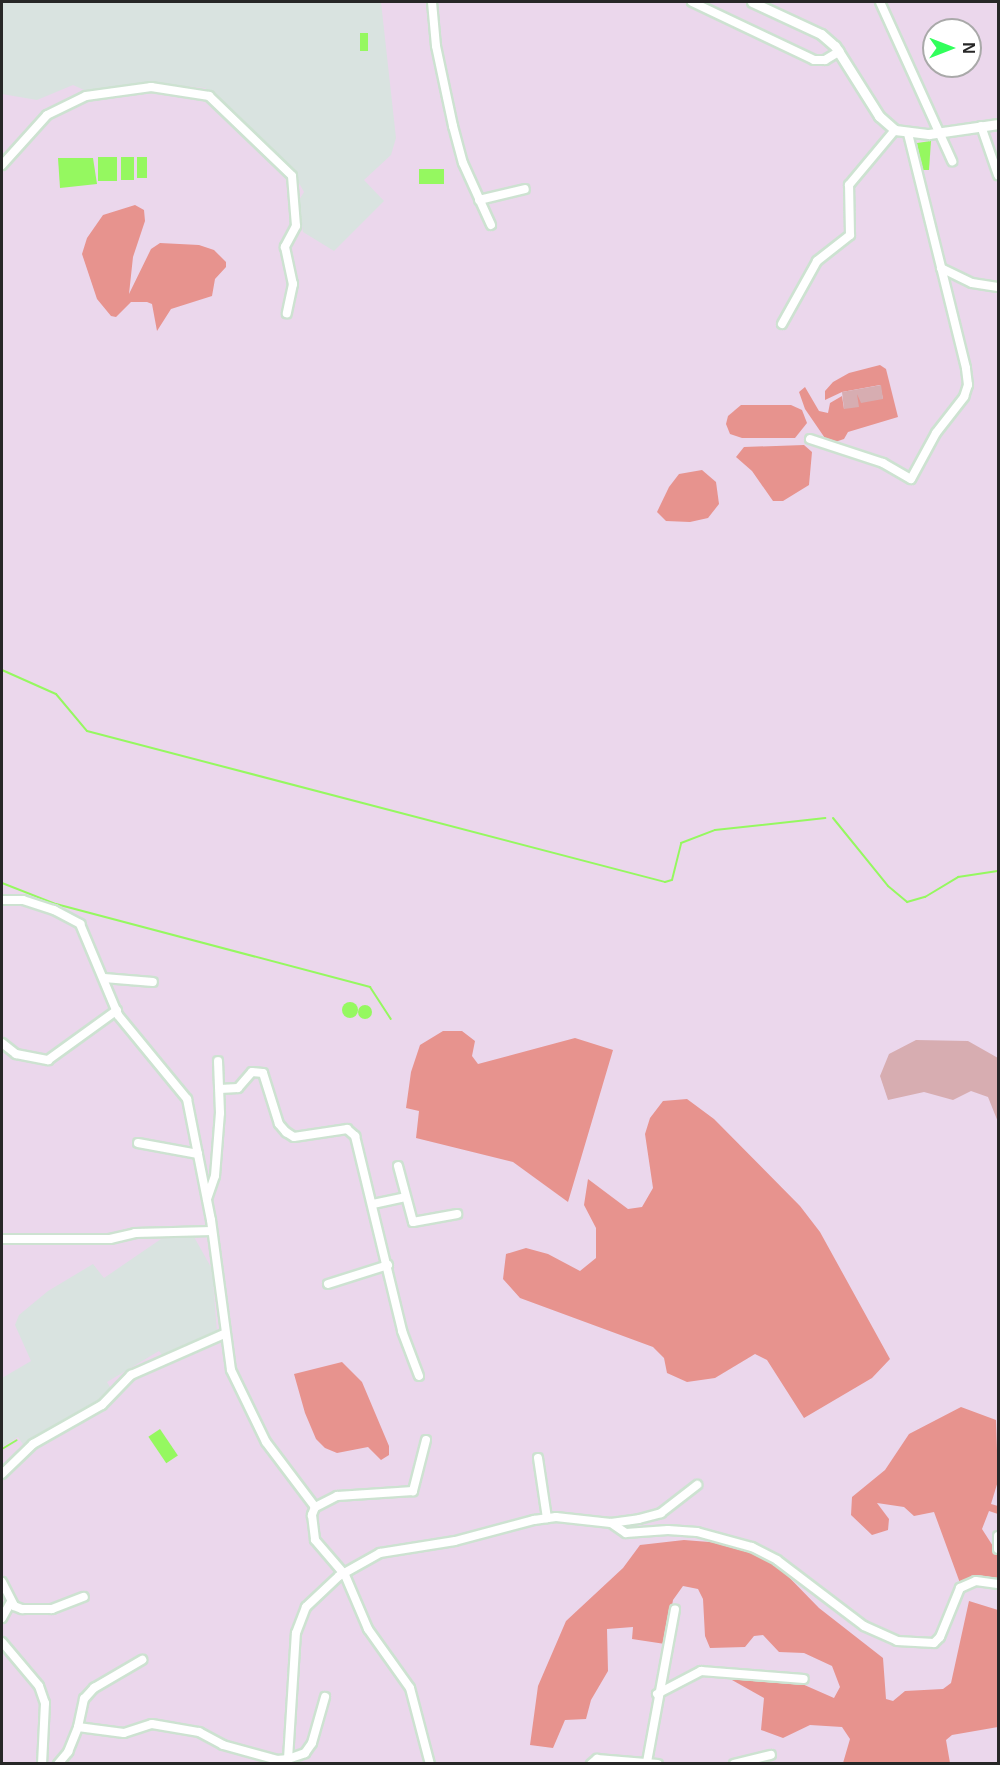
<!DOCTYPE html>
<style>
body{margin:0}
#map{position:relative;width:1000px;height:1765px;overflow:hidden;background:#ebd7ec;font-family:Arial,sans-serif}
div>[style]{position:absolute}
.industrial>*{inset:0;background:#d9e3e0}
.green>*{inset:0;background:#e7938e}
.cemetery>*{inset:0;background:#d7adb1}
.water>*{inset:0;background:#95f860;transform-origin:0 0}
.round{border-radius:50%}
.stream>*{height:2px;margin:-1px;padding:0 1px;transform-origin:1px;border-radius:1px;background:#95f860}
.roads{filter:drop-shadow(2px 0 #cde2d1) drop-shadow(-2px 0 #cde2d1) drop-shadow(0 2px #cde2d1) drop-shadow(0 -2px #cde2d1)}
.minor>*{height:8px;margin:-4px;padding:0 4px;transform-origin:4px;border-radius:4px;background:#fff}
.tertiary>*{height:9px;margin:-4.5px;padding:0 4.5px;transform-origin:4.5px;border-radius:4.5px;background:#fff}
span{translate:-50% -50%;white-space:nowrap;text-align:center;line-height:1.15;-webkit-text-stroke:4.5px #fff;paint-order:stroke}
.frame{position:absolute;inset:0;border:3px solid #272727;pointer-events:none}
.north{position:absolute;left:922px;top:18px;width:60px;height:60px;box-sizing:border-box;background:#fff;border:2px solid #a9a9a9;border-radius:50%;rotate:90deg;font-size:16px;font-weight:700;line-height:24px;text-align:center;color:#272727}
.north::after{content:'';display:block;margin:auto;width:21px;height:27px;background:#31ff5b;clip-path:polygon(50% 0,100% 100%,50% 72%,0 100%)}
</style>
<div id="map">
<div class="industrial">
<i style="clip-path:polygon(2px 2px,381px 2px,396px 138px,391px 155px,364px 180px,384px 201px,334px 251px,303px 232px,299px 200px,304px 192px,291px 169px,205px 88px,155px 83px,84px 90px,73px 85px,37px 100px,2px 94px)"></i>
<i style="clip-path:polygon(193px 1235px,212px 1269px,217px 1333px,163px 1356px,159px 1351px,107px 1382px,113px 1392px,87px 1410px,24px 1446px,18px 1437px,2px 1447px,2px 1378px,31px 1361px,15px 1325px,19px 1315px,48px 1291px,93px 1264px,104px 1278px,161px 1239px)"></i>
</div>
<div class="green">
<i style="clip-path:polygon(135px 205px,144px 210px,145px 221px,133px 257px,129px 294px,151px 249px,160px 243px,199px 245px,214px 250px,226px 262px,226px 267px,215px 279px,212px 296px,171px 309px,157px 331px,152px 304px,147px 302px,131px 302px,116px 317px,111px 316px,97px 299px,82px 254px,87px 238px,103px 215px)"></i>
<i style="clip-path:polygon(880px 365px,886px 369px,898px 417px,848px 432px,844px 439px,829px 444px,805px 409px,799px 392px,805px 387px,819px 411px,828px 413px,830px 403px,842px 396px,844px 409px,857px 394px,883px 399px,880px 385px,842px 392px,825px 400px,825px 391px,833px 382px,849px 373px)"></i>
<i style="clip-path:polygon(741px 405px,791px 405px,802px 410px,807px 423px,795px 438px,742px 438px,730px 434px,726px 424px,728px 416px)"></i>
<i style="clip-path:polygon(804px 445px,812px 452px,809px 485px,783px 501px,773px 501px,752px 471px,736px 457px,744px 447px)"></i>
<i style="clip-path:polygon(702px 470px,716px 482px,719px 504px,708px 518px,690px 522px,666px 521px,657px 512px,669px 487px,679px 474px)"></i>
<i style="clip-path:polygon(443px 1031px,462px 1031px,475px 1041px,472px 1056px,478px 1064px,575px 1038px,613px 1050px,568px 1202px,513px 1162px,416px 1138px,419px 1111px,406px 1108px,411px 1072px,420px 1045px)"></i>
<i style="clip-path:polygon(687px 1099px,714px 1119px,800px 1206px,820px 1232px,890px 1359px,872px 1378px,804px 1418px,767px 1360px,755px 1354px,715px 1378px,687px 1382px,667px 1373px,664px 1358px,653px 1347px,520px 1298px,503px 1279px,506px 1254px,526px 1248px,548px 1254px,580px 1271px,596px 1258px,596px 1228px,584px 1205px,588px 1179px,628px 1209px,642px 1207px,653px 1188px,645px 1134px,650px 1118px,663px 1101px)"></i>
<i style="clip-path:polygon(342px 1362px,362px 1382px,389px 1446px,389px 1455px,381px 1460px,368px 1447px,337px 1453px,325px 1448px,316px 1439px,305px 1413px,294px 1374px)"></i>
<i style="clip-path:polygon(961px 1407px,996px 1420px,998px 1481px,991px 1504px,998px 1506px,998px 1514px,989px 1511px,982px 1529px,998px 1554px,998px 1581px,983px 1577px,960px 1583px,934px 1512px,914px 1516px,904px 1507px,877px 1503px,889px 1519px,888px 1530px,872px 1535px,851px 1515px,852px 1497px,885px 1470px,909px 1434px)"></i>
<i style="clip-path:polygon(684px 1540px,734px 1544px,776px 1564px,819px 1608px,883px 1658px,886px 1699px,893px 1701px,905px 1691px,943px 1689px,951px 1683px,969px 1601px,998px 1610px,998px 1727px,952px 1735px,946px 1740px,950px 1763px,843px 1763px,850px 1739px,842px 1727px,810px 1725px,783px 1738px,761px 1730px,764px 1698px,732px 1680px,793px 1680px,834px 1698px,840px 1687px,832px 1666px,804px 1653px,779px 1652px,763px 1635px,754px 1636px,745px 1647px,710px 1648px,705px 1636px,703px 1599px,698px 1589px,683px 1586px,673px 1600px,665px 1644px,632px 1639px,633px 1627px,607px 1629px,608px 1671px,591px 1700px,586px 1719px,565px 1720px,553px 1748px,530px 1745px,538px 1686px,566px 1621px,623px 1568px,640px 1545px)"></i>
</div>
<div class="cemetery">
<i style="clip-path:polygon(881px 385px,883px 399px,861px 403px,857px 394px,859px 407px,844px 409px,842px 392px)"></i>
<i style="clip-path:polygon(916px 1040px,968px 1041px,998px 1058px,998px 1122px,988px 1097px,971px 1091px,953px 1100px,924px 1092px,888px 1100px,880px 1076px,889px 1054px)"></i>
</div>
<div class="water">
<i style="left:360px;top:33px;width:8px;height:18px"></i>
<i style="clip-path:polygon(931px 141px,929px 170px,922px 170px,917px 143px)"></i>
<i style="left:117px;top:157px;width:24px;height:19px;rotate:90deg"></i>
<i style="left:121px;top:157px;width:13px;height:23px"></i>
<i style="left:137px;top:157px;width:10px;height:21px"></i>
<i style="clip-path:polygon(58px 158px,93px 158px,97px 184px,60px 188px)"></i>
<i style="left:444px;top:169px;width:15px;height:25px;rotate:90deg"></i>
<i class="round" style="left:342px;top:1002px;width:16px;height:16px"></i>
<i class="round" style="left:358px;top:1005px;width:14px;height:14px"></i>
<i style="left:160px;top:1429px;width:32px;height:14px;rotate:56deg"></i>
</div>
<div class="stream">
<i style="left:2px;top:670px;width:59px;rotate:24deg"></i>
<i style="left:56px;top:694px;width:48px;rotate:50deg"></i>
<i style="left:87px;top:731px;width:597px;rotate:14.64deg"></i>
<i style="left:665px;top:882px;width:7px;rotate:-16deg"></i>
<i style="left:672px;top:880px;width:38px;rotate:-76deg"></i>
<i style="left:681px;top:843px;width:36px;rotate:-21deg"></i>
<i style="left:715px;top:830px;width:111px;rotate:-6.2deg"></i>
<i style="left:833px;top:818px;width:87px;rotate:51deg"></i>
<i style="left:888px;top:886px;width:25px;rotate:40deg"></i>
<i style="left:907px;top:902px;width:19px;rotate:-16deg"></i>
<i style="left:925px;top:897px;width:39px;rotate:-31deg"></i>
<i style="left:958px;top:877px;width:40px;rotate:-8.5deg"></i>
<i style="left:2px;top:883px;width:58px;rotate:21.3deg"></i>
<i style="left:56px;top:904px;width:325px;rotate:14.8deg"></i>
<i style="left:370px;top:987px;width:38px;rotate:57deg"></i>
<i style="left:2px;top:1449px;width:17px;rotate:-31deg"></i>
</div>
<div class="roads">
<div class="minor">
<i style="left:432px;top:2px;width:44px;rotate:84.8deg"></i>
<i style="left:436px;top:46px;width:82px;rotate:78deg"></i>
<i style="left:453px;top:126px;width:38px;rotate:75deg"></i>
<i style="left:463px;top:163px;width:68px;rotate:65.7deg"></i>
<i style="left:692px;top:2px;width:135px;rotate:25.4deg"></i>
<i style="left:814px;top:60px;width:11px"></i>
<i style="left:825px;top:60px;width:17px;rotate:-31deg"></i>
<i style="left:880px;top:2px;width:175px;rotate:65.6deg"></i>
<i style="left:981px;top:126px;width:52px;rotate:70.9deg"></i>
<i style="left:2px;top:165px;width:67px;rotate:-48deg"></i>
<i style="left:47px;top:115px;width:43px;rotate:-26deg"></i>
<i style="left:86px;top:96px;width:66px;rotate:-7.9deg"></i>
<i style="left:151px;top:87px;width:59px;rotate:8.8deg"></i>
<i style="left:209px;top:96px;width:115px;rotate:43.9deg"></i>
<i style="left:292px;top:176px;width:50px;rotate:85.4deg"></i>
<i style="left:296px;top:226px;width:24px;rotate:118deg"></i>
<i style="left:285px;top:247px;width:38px;rotate:78deg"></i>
<i style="left:293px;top:284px;width:30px;rotate:102deg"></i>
<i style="left:479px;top:200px;width:47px;rotate:-13.4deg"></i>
<i style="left:941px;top:268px;width:34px;rotate:26deg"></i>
<i style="left:972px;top:283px;width:26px;rotate:9deg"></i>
<i style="left:782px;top:324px;width:72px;rotate:-60.9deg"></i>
<i style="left:817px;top:261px;width:42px;rotate:-38.2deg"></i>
<i style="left:850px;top:235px;width:50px;rotate:-91.1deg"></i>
<i style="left:849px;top:185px;width:72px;rotate:-50.1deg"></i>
<i style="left:810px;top:439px;width:77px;rotate:18.2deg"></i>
<i style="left:883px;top:463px;width:32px;rotate:30deg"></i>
<i style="left:911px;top:479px;width:52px;rotate:-61.5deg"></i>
<i style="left:936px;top:433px;width:46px;rotate:-52.1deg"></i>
<i style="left:964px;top:397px;width:13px;rotate:-72deg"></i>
<i style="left:968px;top:385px;width:17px;rotate:-97deg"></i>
<i style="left:966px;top:368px;width:241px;rotate:-103.9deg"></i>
<i style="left:2px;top:900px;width:21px"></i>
<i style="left:23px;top:900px;width:33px;rotate:18deg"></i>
<i style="left:54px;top:910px;width:30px;rotate:28deg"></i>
<i style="left:80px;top:924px;width:99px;rotate:67.3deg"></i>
<i style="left:118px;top:1015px;width:109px;rotate:50.6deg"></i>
<i style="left:187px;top:1099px;width:123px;rotate:78.8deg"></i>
<i style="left:211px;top:1220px;width:151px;rotate:82.4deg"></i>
<i style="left:231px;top:1370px;width:80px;rotate:64.1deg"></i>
<i style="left:266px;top:1442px;width:81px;rotate:53deg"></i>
<i style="left:104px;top:978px;width:49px;rotate:4.7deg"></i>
<i style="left:2px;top:1043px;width:18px;rotate:38deg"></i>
<i style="left:16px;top:1054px;width:33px;rotate:11deg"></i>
<i style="left:48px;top:1060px;width:85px;rotate:-35.9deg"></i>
<i style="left:220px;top:1089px;width:18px;rotate:-3deg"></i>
<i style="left:238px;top:1088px;width:21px;rotate:-49deg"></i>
<i style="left:252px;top:1072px;width:11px;rotate:5deg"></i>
<i style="left:263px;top:1073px;width:53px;rotate:72.6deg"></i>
<i style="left:279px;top:1124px;width:11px;rotate:49deg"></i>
<i style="left:286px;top:1132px;width:9px;rotate:32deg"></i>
<i style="left:294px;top:1137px;width:54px;rotate:-8.6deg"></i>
<i style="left:347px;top:1129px;width:11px;rotate:41deg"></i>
<i style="left:355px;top:1136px;width:201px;rotate:76.4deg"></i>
<i style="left:402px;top:1331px;width:48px;rotate:69.3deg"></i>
<i style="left:138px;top:1143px;width:61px;rotate:10.4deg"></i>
<i style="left:398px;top:1166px;width:58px;rotate:75deg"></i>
<i style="left:413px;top:1222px;width:45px;rotate:-10.3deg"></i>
<i style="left:207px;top:1199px;width:24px;rotate:-71deg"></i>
<i style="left:215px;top:1176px;width:63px;rotate:-85.5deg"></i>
<i style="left:220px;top:1113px;width:52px;rotate:-92.2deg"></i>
<i style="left:373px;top:1204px;width:33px;rotate:-12deg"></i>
<i style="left:2px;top:1239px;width:108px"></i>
<i style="left:110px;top:1239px;width:26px;rotate:-13deg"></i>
<i style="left:135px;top:1233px;width:77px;rotate:-1.5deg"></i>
<i style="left:328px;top:1284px;width:63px;rotate:-17.6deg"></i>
<i style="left:426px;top:1440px;width:53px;rotate:104.3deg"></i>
<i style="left:413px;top:1491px;width:76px;rotate:176.2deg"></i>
<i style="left:337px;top:1496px;width:25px;rotate:153deg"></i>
<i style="left:315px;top:1507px;width:9px;rotate:111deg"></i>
<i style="left:312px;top:1515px;width:25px;rotate:83deg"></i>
<i style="left:315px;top:1540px;width:46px;rotate:49.4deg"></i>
<i style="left:345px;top:1575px;width:59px;rotate:66.9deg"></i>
<i style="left:368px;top:1629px;width:72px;rotate:54.6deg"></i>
<i style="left:410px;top:1688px;width:79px;rotate:75.3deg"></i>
<i style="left:538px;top:1458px;width:61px;rotate:81.5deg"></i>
<i style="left:2px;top:1474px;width:43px;rotate:-44.1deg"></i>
<i style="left:33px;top:1444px;width:79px;rotate:-29.5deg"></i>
<i style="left:102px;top:1405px;width:42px;rotate:-46deg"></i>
<i style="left:131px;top:1375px;width:102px;rotate:-23.8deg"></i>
<i style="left:611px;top:1523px;width:18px;rotate:34deg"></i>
<i style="left:626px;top:1533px;width:42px;rotate:-4.1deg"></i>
<i style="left:668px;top:1530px;width:29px;rotate:4deg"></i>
<i style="left:697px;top:1532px;width:57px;rotate:15.3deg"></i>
<i style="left:752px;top:1547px;width:28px;rotate:27deg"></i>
<i style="left:777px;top:1560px;width:109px;rotate:37.2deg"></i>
<i style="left:864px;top:1626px;width:36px;rotate:24deg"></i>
<i style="left:897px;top:1641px;width:37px;rotate:3deg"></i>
<i style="left:934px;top:1643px;width:8px;rotate:-45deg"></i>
<i style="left:940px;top:1637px;width:53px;rotate:-67.8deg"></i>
<i style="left:960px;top:1588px;width:17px;rotate:-24deg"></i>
<i style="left:976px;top:1581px;width:22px;rotate:8deg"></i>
<i style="left:998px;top:1536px;width:13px;rotate:90deg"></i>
<i style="left:2px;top:1582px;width:27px;rotate:63deg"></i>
<i style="left:14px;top:1606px;width:9px;rotate:21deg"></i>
<i style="left:22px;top:1609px;width:30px"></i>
<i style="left:52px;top:1609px;width:34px;rotate:-21deg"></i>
<i style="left:2px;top:1618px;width:18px;rotate:-61deg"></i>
<i style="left:2px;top:1642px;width:57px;rotate:49.9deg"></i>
<i style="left:39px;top:1686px;width:18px;rotate:71deg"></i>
<i style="left:45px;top:1703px;width:61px;rotate:92.8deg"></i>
<i style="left:657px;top:1694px;width:50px;rotate:-27.6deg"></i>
<i style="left:701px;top:1671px;width:103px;rotate:4.4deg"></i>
<i style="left:78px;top:1727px;width:29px;rotate:-78deg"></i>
<i style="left:84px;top:1699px;width:15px;rotate:-48deg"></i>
<i style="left:94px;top:1688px;width:56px;rotate:-30.3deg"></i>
<i style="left:288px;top:1759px;width:18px;rotate:-19deg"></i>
<i style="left:305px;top:1753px;width:12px;rotate:-55deg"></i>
<i style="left:312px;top:1743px;width:48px;rotate:-74.2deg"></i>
<i style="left:647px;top:1762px;width:155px;rotate:-79.6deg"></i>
<i style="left:58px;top:1764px;width:16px;rotate:-50deg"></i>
<i style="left:68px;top:1752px;width:27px;rotate:-68deg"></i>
<i style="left:78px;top:1727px;width:46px;rotate:7.4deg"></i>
<i style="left:124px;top:1733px;width:29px;rotate:-18deg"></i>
<i style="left:152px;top:1724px;width:48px;rotate:9.7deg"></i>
<i style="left:199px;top:1732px;width:27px;rotate:28deg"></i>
<i style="left:223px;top:1745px;width:56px;rotate:15.5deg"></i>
<i style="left:277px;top:1760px;width:11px;rotate:-5deg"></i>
<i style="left:288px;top:1759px;width:126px;rotate:-86.4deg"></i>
<i style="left:296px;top:1633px;width:28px;rotate:-69deg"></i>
<i style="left:306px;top:1607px;width:45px;rotate:-43.2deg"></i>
<i style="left:339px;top:1576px;width:47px;rotate:-29.3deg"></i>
<i style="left:380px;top:1553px;width:76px;rotate:-9.1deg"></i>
<i style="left:455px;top:1541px;width:82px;rotate:-14.9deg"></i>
<i style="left:534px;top:1520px;width:22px;rotate:-8deg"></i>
<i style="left:556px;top:1517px;width:55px;rotate:6.2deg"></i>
<i style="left:611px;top:1523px;width:28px;rotate:-8deg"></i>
<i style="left:639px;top:1519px;width:23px;rotate:-15deg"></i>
<i style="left:661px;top:1513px;width:46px;rotate:-37.9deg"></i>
<i style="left:591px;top:1764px;width:8px;rotate:-40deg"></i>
<i style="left:597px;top:1759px;width:61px;rotate:4.7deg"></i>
<i style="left:734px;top:1764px;width:38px;rotate:-14deg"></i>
</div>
<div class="tertiary">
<i style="left:752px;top:2px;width:76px;rotate:24.9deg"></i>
<i style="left:821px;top:34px;width:18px;rotate:41deg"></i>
<i style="left:835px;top:46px;width:83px;rotate:57.8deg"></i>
<i style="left:879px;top:116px;width:21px;rotate:41deg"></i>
<i style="left:895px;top:130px;width:34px;rotate:7deg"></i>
<i style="left:929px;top:134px;width:70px;rotate:-8.2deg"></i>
</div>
</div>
<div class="frame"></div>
<div class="north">N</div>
</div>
